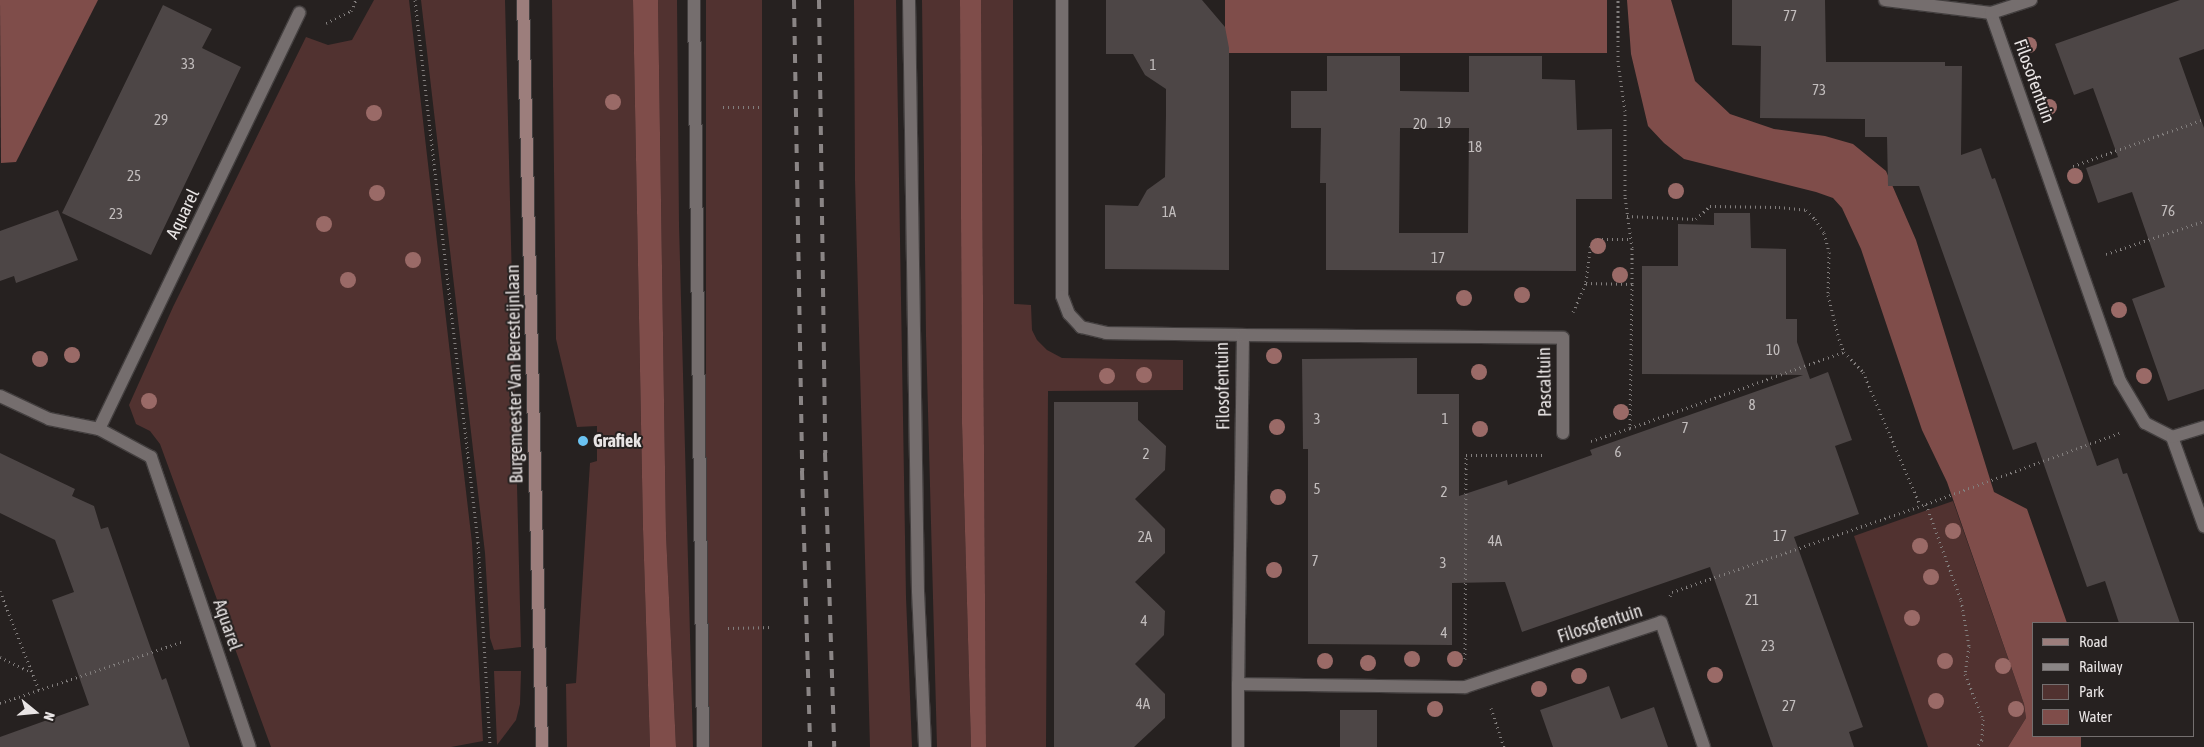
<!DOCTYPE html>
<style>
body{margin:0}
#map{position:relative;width:2204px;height:747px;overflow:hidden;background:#262120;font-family:"Asap Condensed",sans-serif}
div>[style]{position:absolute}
.green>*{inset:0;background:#513230;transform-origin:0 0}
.water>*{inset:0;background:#7f4d4a;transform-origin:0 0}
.building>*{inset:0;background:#4d4646;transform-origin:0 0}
.path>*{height:3px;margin-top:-1.5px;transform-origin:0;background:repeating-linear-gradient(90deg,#827e7d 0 1px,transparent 0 5px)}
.roads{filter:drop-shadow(1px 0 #433f3f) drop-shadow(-1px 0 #433f3f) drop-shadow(0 1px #433f3f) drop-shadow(0 -1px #433f3f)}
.service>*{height:12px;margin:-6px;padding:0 6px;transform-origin:6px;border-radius:6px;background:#756e6e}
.minor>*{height:12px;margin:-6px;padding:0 6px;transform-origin:6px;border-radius:6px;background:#756e6e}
.secondary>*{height:12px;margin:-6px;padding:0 6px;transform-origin:6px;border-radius:6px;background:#9c7e7c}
.rail>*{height:4px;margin-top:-2px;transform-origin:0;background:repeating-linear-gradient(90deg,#8a8585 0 9px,transparent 0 18px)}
.trees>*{width:16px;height:16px;margin:-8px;border-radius:50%;background:#9a6a67}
.dots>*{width:14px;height:14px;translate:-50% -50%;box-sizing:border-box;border:2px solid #262120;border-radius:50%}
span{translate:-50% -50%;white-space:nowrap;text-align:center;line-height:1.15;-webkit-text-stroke:4px #262120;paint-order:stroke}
.number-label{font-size:15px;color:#c2bdbd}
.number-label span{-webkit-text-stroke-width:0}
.street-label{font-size:18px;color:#e9e5e5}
.poi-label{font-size:18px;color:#e9e5e5;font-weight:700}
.left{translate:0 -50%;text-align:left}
.legend{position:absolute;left:2032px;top:622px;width:162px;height:115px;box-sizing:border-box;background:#262120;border:1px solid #746f6f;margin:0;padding:6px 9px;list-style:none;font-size:15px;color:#e9e5e5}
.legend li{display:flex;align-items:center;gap:10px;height:25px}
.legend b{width:25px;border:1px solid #746f6f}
.north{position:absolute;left:10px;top:687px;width:50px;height:50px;-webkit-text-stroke:4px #262120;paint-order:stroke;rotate:107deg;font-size:14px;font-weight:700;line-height:20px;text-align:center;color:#e9e5e5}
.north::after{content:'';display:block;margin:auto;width:18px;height:22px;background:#e9e5e5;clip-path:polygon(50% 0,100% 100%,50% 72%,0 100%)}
</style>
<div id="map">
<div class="green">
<i style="clip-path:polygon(374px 0,409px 0,472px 543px,483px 741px,451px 747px,271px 747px,160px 444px,150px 431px,136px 424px,129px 405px,173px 307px,306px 37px,328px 45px,352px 40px)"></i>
<i style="clip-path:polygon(421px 0,505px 0,521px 647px,494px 650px,490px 638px,485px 553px)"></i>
<i style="clip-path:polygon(552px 0,633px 0,643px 529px,650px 747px,567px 747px,566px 684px,576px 683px,590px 463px,597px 461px,597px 426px,577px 427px,556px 339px)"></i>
<i style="clip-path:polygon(658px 0,677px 0,679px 225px,693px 747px,676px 747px,666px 534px)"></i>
<i style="left:706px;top:0;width:56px;height:747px"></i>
<i style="clip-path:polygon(854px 0,896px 0,906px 597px,912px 747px,870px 747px,855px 180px)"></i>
<i style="clip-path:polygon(922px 0,960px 0,962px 423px,971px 747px,937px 747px,926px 336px)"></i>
<i style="clip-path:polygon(981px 0,1013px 0,1014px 304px,1031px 305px,1032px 330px,1037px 340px,1047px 350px,1062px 358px,1183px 360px,1183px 390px,1048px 391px,1046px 747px,986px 747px)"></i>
<i style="clip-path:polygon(1953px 501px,2024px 704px,2026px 718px,2008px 747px,1928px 747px,1854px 536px)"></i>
<i style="clip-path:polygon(494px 671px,521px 671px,520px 704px,516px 720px,497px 745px)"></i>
</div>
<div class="water">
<i style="clip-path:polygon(0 0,98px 0,16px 162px,1px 163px)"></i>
<i style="clip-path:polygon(633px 0,658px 0,666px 534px,676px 747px,650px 747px,643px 529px)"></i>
<i style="clip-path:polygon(960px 0,981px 0,986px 747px,971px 747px,962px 423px)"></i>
<i style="left:1225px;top:0;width:382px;height:53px"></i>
<i style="clip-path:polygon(1627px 0,1671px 0,1695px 81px,1730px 114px,1774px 129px,1825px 136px,1853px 144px,1886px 171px,1916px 240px,1994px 492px,2027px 509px,2067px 623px,2033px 623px,2033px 736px,2081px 736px,2081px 747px,2008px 747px,2026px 718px,2024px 704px,1947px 482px,1922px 430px,1861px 249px,1842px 208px,1833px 198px,1816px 192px,1684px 159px,1664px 143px,1648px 126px,1631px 54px)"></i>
</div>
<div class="building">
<i style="clip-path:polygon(1106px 0,1202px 0,1225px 27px,1229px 48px,1229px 270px,1105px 269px,1105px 205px,1138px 206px,1147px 190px,1165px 177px,1166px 114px,1166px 89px,1145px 75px,1133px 54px,1106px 54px)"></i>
<i style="clip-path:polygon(1732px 0,1825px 0,1826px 62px,1945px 62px,1945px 66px,1962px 66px,1961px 155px,1981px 148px,1992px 179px,1995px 178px,2097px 466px,2118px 458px,2123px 474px,2127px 473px,2180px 623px,2119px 623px,2105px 581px,2087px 587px,2036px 442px,2013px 450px,1919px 186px,1888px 186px,1887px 137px,1865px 137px,1865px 119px,1760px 118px,1761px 46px,1732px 45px)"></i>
<i style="clip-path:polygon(2180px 0,2204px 0,2204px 49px,2179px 58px,2204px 128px,2204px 389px,2168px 401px,2132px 299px,2165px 287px,2132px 192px,2098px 203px,2086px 168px,2118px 157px,2093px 88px,2074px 95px,2055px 44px)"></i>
<i style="clip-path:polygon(163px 5px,212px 29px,202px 48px,241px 67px,151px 255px,62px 213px)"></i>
<i style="clip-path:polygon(evenodd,1327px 56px,1400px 56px,1400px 91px,1469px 92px,1469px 56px,1542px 56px,1542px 79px,1575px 80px,1577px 130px,1612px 129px,1612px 199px,1576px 199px,1576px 271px,1326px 270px,1326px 183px,1320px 183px,1321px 128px,1291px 128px,1291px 91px,1327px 91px,1327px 56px,1400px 128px,1469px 128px,1468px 233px,1399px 233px,1400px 128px)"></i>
<i style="clip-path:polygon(58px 210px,78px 260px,16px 283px,14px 276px,0 281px,0 231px)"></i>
<i style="clip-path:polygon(1714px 213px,1750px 213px,1751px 248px,1786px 249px,1786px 319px,1797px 319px,1797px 342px,1810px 379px,1828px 372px,1852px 440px,1835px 446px,1859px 514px,1794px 537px,1863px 727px,1849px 732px,1854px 747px,1773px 747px,1710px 567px,1522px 632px,1505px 582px,1452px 583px,1452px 645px,1308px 644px,1308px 449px,1303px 449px,1302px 359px,1417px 358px,1417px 394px,1459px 394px,1459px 496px,1507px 480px,1508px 485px,1592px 455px,1590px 450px,1803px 375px,1642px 374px,1642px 266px,1678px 266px,1678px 224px,1714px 225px)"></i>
<i style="clip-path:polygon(1054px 402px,1138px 402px,1138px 420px,1166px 446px,1165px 470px,1135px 499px,1165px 529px,1165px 553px,1135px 582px,1165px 611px,1164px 635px,1135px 664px,1165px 694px,1165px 718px,1134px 747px,1054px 747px)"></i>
<i style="clip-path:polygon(0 453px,75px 489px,72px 496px,94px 506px,101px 529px,108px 527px,162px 680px,166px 678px,190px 747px,0 747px,0 737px,89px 705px,52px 600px,74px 592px,55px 540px,0 513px)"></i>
<i style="clip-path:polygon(1609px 686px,1621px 719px,1654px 707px,1668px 747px,1553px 747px,1540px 710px)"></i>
<i style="left:1340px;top:710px;width:37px;height:37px"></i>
</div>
<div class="path">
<i style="left:415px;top:0;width:546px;rotate:83.37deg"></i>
<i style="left:478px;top:542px;width:205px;rotate:86.6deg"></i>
<i style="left:326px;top:23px;width:28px;rotate:-26deg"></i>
<i style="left:351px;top:11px;width:12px;rotate:-66deg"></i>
<i style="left:723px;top:107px;width:39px"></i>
<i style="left:2073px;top:166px;width:139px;rotate:-19.7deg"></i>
<i style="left:1627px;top:216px;width:69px;rotate:2.5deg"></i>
<i style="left:1696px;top:219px;width:19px;rotate:-43deg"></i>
<i style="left:1710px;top:206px;width:69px;rotate:0.8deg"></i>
<i style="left:1779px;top:207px;width:27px;rotate:6deg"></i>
<i style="left:1806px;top:210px;width:13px;rotate:45deg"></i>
<i style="left:1815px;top:219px;width:17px;rotate:57deg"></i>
<i style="left:1824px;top:233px;width:20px;rotate:75deg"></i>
<i style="left:1829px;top:252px;width:43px;rotate:91.3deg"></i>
<i style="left:1828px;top:295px;width:45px;rotate:76deg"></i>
<i style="left:1839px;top:339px;width:14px;rotate:69deg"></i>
<i style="left:1844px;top:352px;width:28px;rotate:46deg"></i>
<i style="left:1863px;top:372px;width:145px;rotate:66.8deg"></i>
<i style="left:2106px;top:254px;width:103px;rotate:-18.6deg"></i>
<i style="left:1586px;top:282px;width:35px;rotate:-83deg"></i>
<i style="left:1590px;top:247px;width:11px;rotate:-49deg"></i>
<i style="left:1597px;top:239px;width:33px"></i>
<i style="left:1632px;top:284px;width:144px;rotate:90.8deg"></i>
<i style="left:1630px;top:428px;width:227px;rotate:-19.6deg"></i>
<i style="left:1573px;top:312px;width:32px;rotate:-66deg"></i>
<i style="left:1586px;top:283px;width:46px;rotate:1.2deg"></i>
<i style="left:1632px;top:284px;width:36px;rotate:-90deg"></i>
<i style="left:1632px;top:248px;width:52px;rotate:-97.7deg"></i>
<i style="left:1625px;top:196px;width:85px;rotate:-90deg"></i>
<i style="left:1625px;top:111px;width:49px;rotate:-98.1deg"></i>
<i style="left:1618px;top:62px;width:62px;rotate:-90deg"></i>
<i style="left:1591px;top:441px;width:41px;rotate:-18.4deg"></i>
<i style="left:1926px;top:504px;width:102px;rotate:70deg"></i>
<i style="left:1961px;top:600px;width:47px;rotate:80.1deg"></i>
<i style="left:1969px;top:646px;width:28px;rotate:98deg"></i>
<i style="left:1965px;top:674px;width:48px;rotate:68.2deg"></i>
<i style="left:1983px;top:719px;width:21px;rotate:93deg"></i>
<i style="left:1982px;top:740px;width:9px;rotate:126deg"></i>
<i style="left:0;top:591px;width:106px;rotate:68.5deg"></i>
<i style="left:1670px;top:596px;width:4px;rotate:-63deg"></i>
<i style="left:1672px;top:592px;width:269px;rotate:-19.1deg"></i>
<i style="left:1926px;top:504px;width:206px;rotate:-20.2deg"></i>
<i style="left:728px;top:628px;width:44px;rotate:-1.3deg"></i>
<i style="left:0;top:657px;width:34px;rotate:26deg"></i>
<i style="left:1465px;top:659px;width:204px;rotate:-89.7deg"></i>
<i style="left:1466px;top:455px;width:79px"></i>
<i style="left:0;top:703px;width:194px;rotate:-18.6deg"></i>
<i style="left:1491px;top:708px;width:41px;rotate:71.6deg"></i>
</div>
<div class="roads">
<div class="service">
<i style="left:694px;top:0;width:747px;rotate:89.31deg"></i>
<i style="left:909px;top:0;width:591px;rotate:89.13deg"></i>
<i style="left:918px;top:591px;width:156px;rotate:87.4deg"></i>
</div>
<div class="minor">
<i style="left:1062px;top:0;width:296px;rotate:90deg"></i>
<i style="left:1062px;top:296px;width:19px;rotate:69deg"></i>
<i style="left:1069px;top:314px;width:18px;rotate:47deg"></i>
<i style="left:1081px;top:327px;width:26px;rotate:13deg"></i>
<i style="left:1106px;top:333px;width:137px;rotate:0.8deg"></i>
<i style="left:1243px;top:335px;width:349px;rotate:90.8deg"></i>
<i style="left:1238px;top:684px;width:227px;rotate:0.8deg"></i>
<i style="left:1465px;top:687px;width:206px;rotate:-18.3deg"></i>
<i style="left:1661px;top:622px;width:132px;rotate:71deg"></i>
<i style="left:1885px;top:0;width:107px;rotate:7deg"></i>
<i style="left:1991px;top:13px;width:390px;rotate:70.7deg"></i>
<i style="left:2120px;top:381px;width:49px;rotate:59.2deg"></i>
<i style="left:2145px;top:423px;width:30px;rotate:27deg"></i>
<i style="left:2172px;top:437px;width:95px;rotate:70.2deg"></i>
<i style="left:1991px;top:13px;width:42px;rotate:-18deg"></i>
<i style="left:1243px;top:335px;width:320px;rotate:0.5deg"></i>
<i style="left:1563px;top:338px;width:95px;rotate:90deg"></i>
<i style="left:0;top:396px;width:54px;rotate:25.1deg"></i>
<i style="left:49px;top:419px;width:51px;rotate:11.3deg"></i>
<i style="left:99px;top:429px;width:59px;rotate:28.3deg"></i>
<i style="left:151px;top:457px;width:306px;rotate:71.2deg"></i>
<i style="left:99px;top:429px;width:462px;rotate:-64.3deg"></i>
<i style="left:2172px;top:437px;width:34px;rotate:-17deg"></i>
<i style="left:1238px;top:684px;width:63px;rotate:90deg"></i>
</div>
<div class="secondary">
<i style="left:523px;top:0;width:747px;rotate:88.54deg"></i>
</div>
</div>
<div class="rail">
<i style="left:794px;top:0;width:471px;rotate:89deg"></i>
<i style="left:802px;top:471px;width:276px;rotate:88.3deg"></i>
<i style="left:819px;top:0;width:453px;rotate:89.2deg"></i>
<i style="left:825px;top:453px;width:294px;rotate:88.2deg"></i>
</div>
<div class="trees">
<i style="left:2029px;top:45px"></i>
<i style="left:613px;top:102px"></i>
<i style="left:2049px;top:107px"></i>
<i style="left:374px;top:113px"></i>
<i style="left:2075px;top:176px"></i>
<i style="left:1676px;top:191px"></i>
<i style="left:377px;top:193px"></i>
<i style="left:324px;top:224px"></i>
<i style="left:1598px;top:246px"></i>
<i style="left:413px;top:260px"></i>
<i style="left:1620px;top:275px"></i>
<i style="left:348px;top:280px"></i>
<i style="left:1522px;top:295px"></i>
<i style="left:1464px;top:298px"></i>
<i style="left:2119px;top:310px"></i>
<i style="left:72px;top:355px"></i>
<i style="left:1274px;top:356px"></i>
<i style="left:40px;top:359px"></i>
<i style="left:1479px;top:372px"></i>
<i style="left:1144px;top:375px"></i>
<i style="left:1107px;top:376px"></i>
<i style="left:2144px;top:376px"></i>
<i style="left:149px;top:401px"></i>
<i style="left:1621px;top:412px"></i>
<i style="left:1277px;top:427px"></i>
<i style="left:1480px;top:429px"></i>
<i style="left:1278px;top:497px"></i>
<i style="left:1953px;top:531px"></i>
<i style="left:1920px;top:546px"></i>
<i style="left:1274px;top:570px"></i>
<i style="left:1931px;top:577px"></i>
<i style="left:1912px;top:618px"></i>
<i style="left:1412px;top:659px"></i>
<i style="left:1455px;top:659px"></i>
<i style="left:1325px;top:661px"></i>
<i style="left:1945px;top:661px"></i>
<i style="left:1368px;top:663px"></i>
<i style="left:2003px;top:666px"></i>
<i style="left:1715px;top:675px"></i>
<i style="left:1579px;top:676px"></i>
<i style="left:1539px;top:689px"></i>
<i style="left:1936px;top:701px"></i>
<i style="left:1435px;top:709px"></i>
<i style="left:2016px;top:709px"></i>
</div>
<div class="dots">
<i style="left:583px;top:441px;background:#6bc3f2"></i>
</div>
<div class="number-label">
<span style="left:1790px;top:16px">77</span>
<span style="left:188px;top:64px">33</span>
<span style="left:1153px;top:65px">1</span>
<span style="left:1819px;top:90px">73</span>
<span style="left:161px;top:120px">29</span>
<span style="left:1444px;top:123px">19</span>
<span style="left:1420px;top:124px">20</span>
<span style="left:1475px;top:147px">18</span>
<span style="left:134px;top:176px">25</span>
<span style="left:2168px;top:211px">76</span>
<span style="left:1169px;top:212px">1A</span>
<span style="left:116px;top:214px">23</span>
<span style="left:1438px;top:258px">17</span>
<span style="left:1773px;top:350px">10</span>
<span style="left:1752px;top:405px">8</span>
<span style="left:1317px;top:419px">3</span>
<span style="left:1445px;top:419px">1</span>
<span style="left:1685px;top:428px">7</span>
<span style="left:1618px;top:452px">6</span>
<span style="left:1146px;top:454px">2</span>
<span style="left:1317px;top:489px">5</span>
<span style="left:1444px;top:492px">2</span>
<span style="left:1780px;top:536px">17</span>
<span style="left:1145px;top:537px">2A</span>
<span style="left:1495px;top:541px">4A</span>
<span style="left:1315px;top:561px">7</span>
<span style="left:1443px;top:563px">3</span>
<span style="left:1752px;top:600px">21</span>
<span style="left:1144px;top:621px">4</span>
<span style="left:1444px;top:633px">4</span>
<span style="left:1768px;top:646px">23</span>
<span style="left:1143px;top:704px">4A</span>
<span style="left:1789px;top:706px">27</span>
</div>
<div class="street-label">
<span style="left:2034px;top:81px;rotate:70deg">Filosofentuin</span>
<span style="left:183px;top:214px;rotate:-64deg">Aquarel</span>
<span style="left:515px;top:374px;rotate:-91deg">Burgemeester Van Beresteijnlaan</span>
<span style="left:1545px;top:382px;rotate:-91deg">Pascaltuin</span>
<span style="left:1223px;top:386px;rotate:-91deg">Filosofentuin</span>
<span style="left:1600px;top:624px;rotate:-18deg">Filosofentuin</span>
<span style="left:227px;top:625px;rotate:71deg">Aquarel</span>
</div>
<div class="poi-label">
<span class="left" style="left:593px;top:441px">Grafiek</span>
</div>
<ul class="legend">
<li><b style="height:6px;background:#9c7e7c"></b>Road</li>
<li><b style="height:6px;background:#8a8585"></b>Railway</li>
<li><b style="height:14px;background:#513230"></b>Park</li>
<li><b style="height:14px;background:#7f4d4a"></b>Water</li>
</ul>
<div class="north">N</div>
</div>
